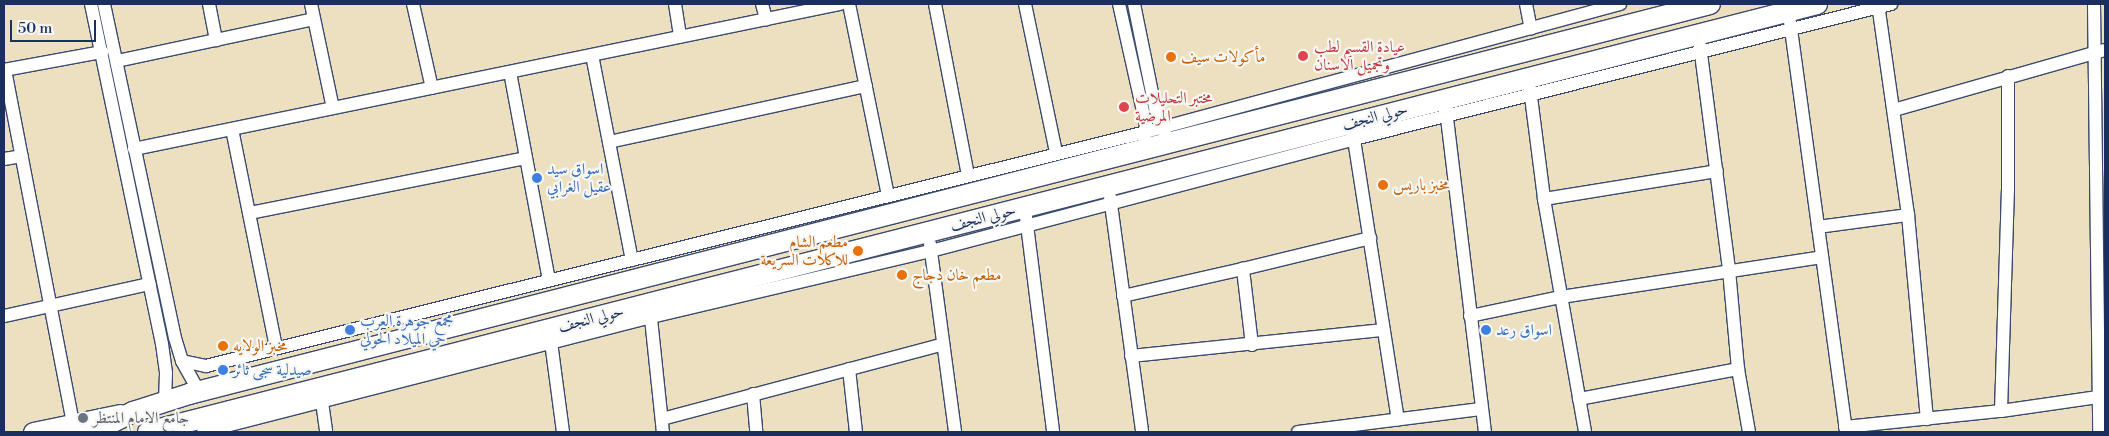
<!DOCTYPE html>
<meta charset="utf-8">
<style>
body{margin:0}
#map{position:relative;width:2109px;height:436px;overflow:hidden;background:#ede0c1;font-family:"Libre Bodoni",Amiri,serif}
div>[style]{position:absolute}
.roads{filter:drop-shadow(1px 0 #3a4a6d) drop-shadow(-1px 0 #3a4a6d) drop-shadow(0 1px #3a4a6d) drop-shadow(0 -1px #3a4a6d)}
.street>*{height:12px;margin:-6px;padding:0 6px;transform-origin:6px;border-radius:6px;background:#fff}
.secondary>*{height:19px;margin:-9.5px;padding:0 9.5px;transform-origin:9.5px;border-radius:9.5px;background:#fff}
.primary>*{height:20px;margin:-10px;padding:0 10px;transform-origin:10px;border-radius:10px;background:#fff}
.dots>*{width:14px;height:14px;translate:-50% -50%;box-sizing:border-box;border:2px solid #f6f6f2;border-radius:50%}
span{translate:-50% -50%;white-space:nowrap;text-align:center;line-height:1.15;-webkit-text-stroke:4.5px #f6f6f2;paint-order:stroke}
.health-label{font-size:16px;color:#be3a42}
.left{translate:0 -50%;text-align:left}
.food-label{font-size:16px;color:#c56008}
.right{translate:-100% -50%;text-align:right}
.street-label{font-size:16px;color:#1b2f5e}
.shop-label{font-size:16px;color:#366cbe}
.worship-label{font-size:16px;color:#5b616d}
.frame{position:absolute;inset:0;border:5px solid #1b2f5e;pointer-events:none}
.scale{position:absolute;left:10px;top:20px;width:86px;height:22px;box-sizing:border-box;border:2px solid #1b2f5e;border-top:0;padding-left:6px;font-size:15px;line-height:18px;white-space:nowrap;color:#1b2f5e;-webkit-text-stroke:4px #f6f6f2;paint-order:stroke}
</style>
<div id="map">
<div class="roads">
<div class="street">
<i style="left:91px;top:4px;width:347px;rotate:78.2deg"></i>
<i style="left:162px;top:344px;width:29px;rotate:82deg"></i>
<i style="left:166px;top:373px;width:29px;rotate:92deg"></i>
<i style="left:104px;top:4px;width:341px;rotate:78deg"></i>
<i style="left:175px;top:338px;width:24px;rotate:73deg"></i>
<i style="left:182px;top:361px;width:35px;rotate:61deg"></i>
<i style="left:209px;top:4px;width:37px;rotate:79deg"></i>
<i style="left:311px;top:4px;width:106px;rotate:78.1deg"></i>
<i style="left:413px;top:4px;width:86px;rotate:77.3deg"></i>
<i style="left:675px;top:4px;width:33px;rotate:81deg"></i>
<i style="left:762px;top:4px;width:16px;rotate:75deg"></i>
<i style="left:849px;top:4px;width:196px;rotate:78.5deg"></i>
<i style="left:935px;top:4px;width:174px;rotate:79.1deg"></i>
<i style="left:1025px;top:4px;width:152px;rotate:78.2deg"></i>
<i style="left:1119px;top:4px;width:124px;rotate:77.4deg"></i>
<i style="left:1146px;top:125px;width:13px;rotate:99deg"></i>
<i style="left:1134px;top:4px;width:115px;rotate:78.5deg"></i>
<i style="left:1157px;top:117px;width:18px;rotate:63deg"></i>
<i style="left:1526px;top:4px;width:25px;rotate:79deg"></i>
<i style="left:1878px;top:4px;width:213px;rotate:81.9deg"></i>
<i style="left:1908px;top:215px;width:205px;rotate:84.7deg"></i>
<i style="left:2094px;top:4px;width:428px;rotate:89.3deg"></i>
<i style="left:1790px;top:22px;width:414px;rotate:82.2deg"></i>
<i style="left:1700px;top:46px;width:226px;rotate:82.6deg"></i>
<i style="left:1729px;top:270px;width:99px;rotate:84.8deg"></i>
<i style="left:1738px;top:369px;width:64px;rotate:80.1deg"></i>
<i style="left:592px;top:55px;width:209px;rotate:79deg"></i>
<i style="left:117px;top:61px;width:201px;rotate:-12deg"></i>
<i style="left:4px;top:70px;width:100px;rotate:-10.4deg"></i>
<i style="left:5px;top:70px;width:360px;rotate:79.1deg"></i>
<i style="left:510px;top:72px;width:212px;rotate:79.4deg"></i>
<i style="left:1530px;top:89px;width:111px;rotate:82.7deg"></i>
<i style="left:1544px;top:199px;width:237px;rotate:80deg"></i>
<i style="left:1446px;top:110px;width:324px;rotate:83.1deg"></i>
<i style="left:1894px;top:110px;width:218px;rotate:-15.9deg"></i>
<i style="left:232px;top:129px;width:222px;rotate:78.6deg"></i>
<i style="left:1353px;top:133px;width:290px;rotate:81.1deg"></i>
<i style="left:609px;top:142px;width:263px;rotate:-12.3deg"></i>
<i style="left:134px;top:149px;width:721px;rotate:-11.61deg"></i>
<i style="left:4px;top:159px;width:18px;rotate:-9deg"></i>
<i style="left:1110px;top:197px;width:237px;rotate:82.2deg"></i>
<i style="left:1544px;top:199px;width:175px;rotate:-9.2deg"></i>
<i style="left:250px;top:213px;width:281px;rotate:-11.3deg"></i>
<i style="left:1026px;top:217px;width:217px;rotate:82.8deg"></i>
<i style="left:1818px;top:227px;width:91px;rotate:-7.6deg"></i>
<i style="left:930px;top:244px;width:190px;rotate:82.4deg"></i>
<i style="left:1123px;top:296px;width:123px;rotate:-12.7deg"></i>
<i style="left:650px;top:309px;width:124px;rotate:84deg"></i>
<i style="left:4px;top:316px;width:149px;rotate:-12.4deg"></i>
<i style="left:1470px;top:316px;width:93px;rotate:-11.8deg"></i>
<i style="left:1561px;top:297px;width:264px;rotate:-8.7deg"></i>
<i style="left:551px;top:342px;width:91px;rotate:82.4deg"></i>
<i style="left:1252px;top:345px;width:77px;rotate:-96.8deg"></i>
<i style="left:1243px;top:269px;width:131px;rotate:-13.7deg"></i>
<i style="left:1131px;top:356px;width:254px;rotate:-5.9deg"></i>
<i style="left:182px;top:361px;width:25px;rotate:12deg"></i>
<i style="left:206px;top:366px;width:969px;rotate:-13.98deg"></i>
<i style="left:1146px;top:132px;width:491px;rotate:-15.1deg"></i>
<i style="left:849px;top:369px;width:63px;rotate:83.7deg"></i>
<i style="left:753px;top:394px;width:38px;rotate:85deg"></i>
<i style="left:1579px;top:399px;width:162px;rotate:-10.7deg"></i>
<i style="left:322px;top:402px;width:30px;rotate:82deg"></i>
<i style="left:2001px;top:411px;width:221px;rotate:-88.2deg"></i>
<i style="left:2008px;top:190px;width:114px;rotate:-90deg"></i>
<i style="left:662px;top:419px;width:291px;rotate:-14.9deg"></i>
<i style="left:1845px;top:427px;width:157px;rotate:-5.9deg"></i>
<i style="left:2001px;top:411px;width:98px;rotate:-8.2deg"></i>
<i style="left:203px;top:432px;width:463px;rotate:-14.4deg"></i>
<i style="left:651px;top:317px;width:288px;rotate:-13.3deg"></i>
<i style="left:931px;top:251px;width:438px;rotate:-14.8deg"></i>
<i style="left:1354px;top:139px;width:554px;rotate:-14.11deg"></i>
<i style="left:1298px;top:432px;width:184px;rotate:-7.2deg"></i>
</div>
<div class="secondary">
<i style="left:33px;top:432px;width:89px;rotate:-11.7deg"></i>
</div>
<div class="primary">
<i style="left:93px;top:432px;width:45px;rotate:-26.6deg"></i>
<i style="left:133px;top:412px;width:59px;rotate:-17.8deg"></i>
<i style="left:189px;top:394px;width:1570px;rotate:-14.38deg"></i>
<i style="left:148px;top:432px;width:1723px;rotate:-14.38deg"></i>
</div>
</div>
<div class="dots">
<i style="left:1303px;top:56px;background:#e0444e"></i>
<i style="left:1171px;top:57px;background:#e8710a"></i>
<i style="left:1124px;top:107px;background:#e0444e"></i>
<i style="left:537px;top:178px;background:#3f7fe0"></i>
<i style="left:1383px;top:185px;background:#e8710a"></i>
<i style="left:858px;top:251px;background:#e8710a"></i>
<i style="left:902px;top:275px;background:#e8710a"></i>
<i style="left:350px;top:330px;background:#3f7fe0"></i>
<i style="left:1486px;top:330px;background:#3f7fe0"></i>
<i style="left:223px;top:346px;background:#e8710a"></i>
<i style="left:223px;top:370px;background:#3f7fe0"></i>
<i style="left:83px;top:418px;background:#6b7280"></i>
</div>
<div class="health-label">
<span class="left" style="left:1314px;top:56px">عيادة القسيم لطب<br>وتجميل الاسنان</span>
<span class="left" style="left:1135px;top:107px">مختبر التحليلات<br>المرضية</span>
</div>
<div class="food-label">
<span class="left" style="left:1181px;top:57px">مأكولات سيف</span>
<span class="left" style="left:1393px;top:185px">مخبز باريس</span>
<span class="right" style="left:848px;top:251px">مطعم الشام<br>للاكلات السريعة</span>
<span class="left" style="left:912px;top:275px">مطعم خان دجاج</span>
<span class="left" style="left:233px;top:346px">مخبز الولايه</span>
</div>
<div class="street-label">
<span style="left:1375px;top:117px;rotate:-14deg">حولي النجف</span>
<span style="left:983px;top:218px;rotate:-14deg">حولي النجف</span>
<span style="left:591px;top:319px;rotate:-14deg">حولي النجف</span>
</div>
<div class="shop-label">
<span class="left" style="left:547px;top:178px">اسواق سيد<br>عقيل الغرابي</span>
<span class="left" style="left:360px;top:330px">مجمع جوهرة العرب<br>حي الميلاد الحولي</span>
<span class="left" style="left:1496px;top:330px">اسواق رعد</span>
<span class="left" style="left:233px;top:370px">صيدلية سجى ثائر</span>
</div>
<div class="worship-label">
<span class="left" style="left:93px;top:418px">جامع الامام المنتظر</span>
</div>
<div class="frame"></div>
<div class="scale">50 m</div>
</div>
